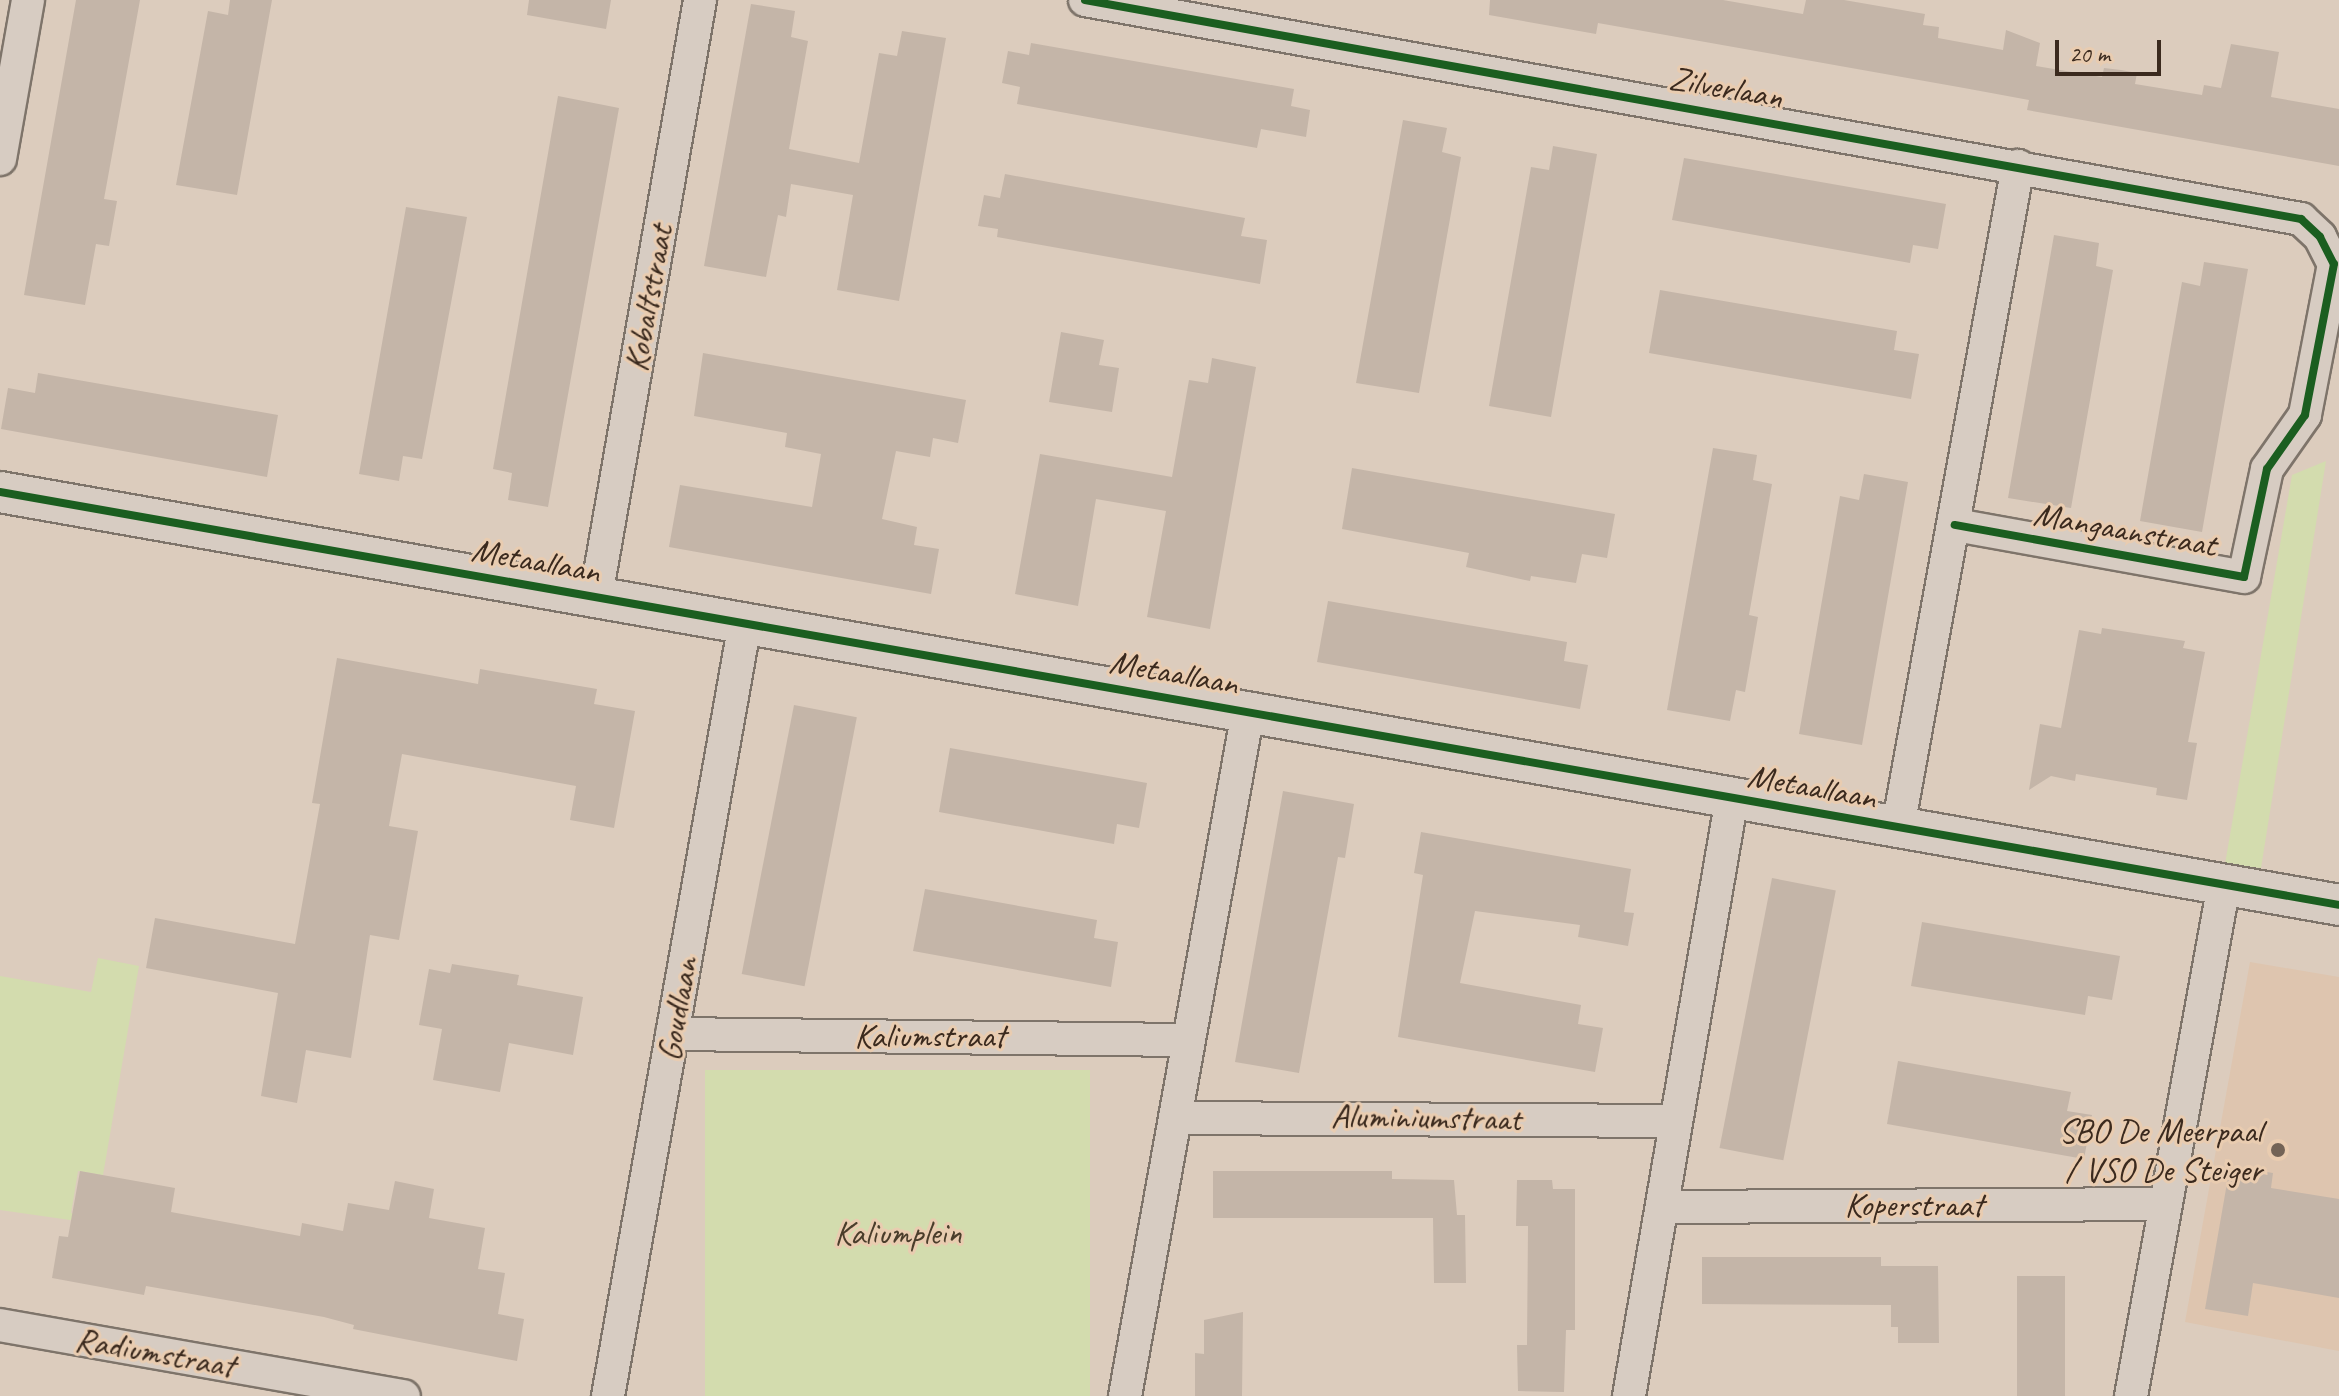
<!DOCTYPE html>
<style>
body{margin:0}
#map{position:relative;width:2339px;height:1396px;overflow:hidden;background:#dcccbd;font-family:Caveat,sans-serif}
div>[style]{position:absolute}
.built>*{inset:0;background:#dec5af}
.green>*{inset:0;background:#d3dcae;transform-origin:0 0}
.building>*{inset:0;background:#c4b5a8;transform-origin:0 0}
.roads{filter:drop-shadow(2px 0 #7e746a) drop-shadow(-2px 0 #7e746a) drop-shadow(0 2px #7e746a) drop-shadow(0 -2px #7e746a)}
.minor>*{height:32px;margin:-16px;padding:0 16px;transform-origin:16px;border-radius:16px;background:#d7ccc2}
.tertiary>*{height:40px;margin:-20px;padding:0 20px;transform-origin:20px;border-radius:20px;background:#d7ccc2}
.cycleway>*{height:8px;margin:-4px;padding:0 4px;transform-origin:4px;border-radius:4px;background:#1b5e20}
.dots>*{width:22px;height:22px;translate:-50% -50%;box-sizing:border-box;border:4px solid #e9ccb0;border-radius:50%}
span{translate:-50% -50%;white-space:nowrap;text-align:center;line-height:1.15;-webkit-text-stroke:6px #e9ccb0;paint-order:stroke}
.street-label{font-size:34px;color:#3b2a1e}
.poi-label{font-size:34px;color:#3b2a1e}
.right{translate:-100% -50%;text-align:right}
.park-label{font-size:34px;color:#4a3d2b}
.scale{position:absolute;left:2055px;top:40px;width:106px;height:36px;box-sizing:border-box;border:4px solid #3b2a1e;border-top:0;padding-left:10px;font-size:24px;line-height:28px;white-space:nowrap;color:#3b2a1e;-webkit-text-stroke:6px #e9ccb0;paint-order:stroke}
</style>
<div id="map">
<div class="built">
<i style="clip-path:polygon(2250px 962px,2339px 977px,2339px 1351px,2185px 1322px)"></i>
</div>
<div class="green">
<i style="clip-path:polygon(2326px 461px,2261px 868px,2225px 864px,2292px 475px)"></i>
<i style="clip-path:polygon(98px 958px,139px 966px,103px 1175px,78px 1171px,71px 1213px,78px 1215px,77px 1221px,0 1210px,0 976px,91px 992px)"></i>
<i style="left:705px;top:1070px;width:385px;height:326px"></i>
</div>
<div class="building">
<i style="clip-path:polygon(76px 0,140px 0,104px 199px,117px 201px,109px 246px,96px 244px,85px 305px,24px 295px)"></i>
<i style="clip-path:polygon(230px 0,272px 0,237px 195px,176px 185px,208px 11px,228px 15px)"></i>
<i style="clip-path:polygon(529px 0,611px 0,606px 29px,527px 15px)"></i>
<i style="clip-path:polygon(1490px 0,1723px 0,1803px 14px,1806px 0,1844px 0,1925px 14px,1923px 25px,1939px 27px,1938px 38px,2003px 50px,2006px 30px,2040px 43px,2036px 66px,2102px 77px,2104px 68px,2121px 70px,2137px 73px,2135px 84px,2202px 95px,2204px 85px,2221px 88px,2231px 44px,2279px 52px,2271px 97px,2339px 109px,2339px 166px,2027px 110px,2029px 100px,1964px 88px,1598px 23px,1596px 34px,1489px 15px)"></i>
<i style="clip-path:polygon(751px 4px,795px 11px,791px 37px,808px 41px,789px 149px,859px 163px,879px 53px,897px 56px,902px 31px,946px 38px,899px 301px,837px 290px,853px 195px,791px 184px,786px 217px,778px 215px,766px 277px,704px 266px)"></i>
<i style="clip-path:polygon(1031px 43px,1294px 89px,1291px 106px,1310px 110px,1306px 137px,1261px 129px,1257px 148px,1017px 104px,1020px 87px,1002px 83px,1008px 51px,1029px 55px)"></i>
<i style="clip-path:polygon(558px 96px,619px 108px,548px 507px,508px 500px,512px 473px,493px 469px)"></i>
<i style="clip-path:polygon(1403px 120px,1447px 128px,1442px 152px,1461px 157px,1419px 393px,1356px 383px)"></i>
<i style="clip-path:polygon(1553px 146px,1597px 154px,1551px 417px,1489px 406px,1531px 167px,1549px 170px)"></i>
<i style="clip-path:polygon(1684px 158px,1946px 204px,1938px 249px,1913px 245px,1910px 263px,1672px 220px)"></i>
<i style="clip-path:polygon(1005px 174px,1245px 218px,1241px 236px,1267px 240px,1260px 284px,997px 237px,998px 229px,978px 226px,984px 195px,1000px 198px)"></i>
<i style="clip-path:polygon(406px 207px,467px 217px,422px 459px,403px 456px,399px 481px,359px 474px)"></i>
<i style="clip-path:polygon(2054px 235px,2099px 243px,2096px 266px,2113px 270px,2071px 508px,2008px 498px)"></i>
<i style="clip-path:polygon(2204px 262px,2248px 269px,2202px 532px,2140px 521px,2182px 282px,2200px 286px)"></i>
<i style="clip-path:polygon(1660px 290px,1897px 331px,1894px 350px,1919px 354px,1911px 399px,1649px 353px)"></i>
<i style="clip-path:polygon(1061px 332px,1104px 340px,1099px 365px,1119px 368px,1112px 412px,1049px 402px)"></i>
<i style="clip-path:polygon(703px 353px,966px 400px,958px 443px,933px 438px,930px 457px,896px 451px,882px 519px,917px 527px,914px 545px,939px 549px,931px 594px,669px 547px,680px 485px,812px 507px,821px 454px,785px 447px,787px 433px,694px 416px)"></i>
<i style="clip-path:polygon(1212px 358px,1256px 367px,1210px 629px,1147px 617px,1166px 511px,1096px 499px,1078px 606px,1015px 594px,1040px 454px,1172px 477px,1189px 380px,1208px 383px)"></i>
<i style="clip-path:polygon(38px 373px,278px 415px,267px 477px,1px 429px,8px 388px,35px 393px)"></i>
<i style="clip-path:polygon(1713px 448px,1757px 455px,1753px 480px,1772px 484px,1749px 615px,1758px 617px,1745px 692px,1736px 690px,1730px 721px,1667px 710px)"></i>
<i style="clip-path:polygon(1352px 468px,1615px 514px,1607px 558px,1582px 554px,1576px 583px,1531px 576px,1530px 581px,1466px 567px,1469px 553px,1342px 529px)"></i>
<i style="clip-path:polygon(1864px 474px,1908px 482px,1862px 745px,1799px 734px,1840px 496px,1859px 500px)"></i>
<i style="clip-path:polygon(1328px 601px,1567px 642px,1564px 661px,1588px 665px,1580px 709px,1317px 662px)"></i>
<i style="clip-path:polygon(2102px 628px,2185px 641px,2183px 648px,2205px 652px,2188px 742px,2197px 743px,2187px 800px,2156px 795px,2157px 788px,2076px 774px,2075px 781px,2051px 776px,2029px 790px,2040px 724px,2061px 728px,2079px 630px,2101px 634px)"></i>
<i style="clip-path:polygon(337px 658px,478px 684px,480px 669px,597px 689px,594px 704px,635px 711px,614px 828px,570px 820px,576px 786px,402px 754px,389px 826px,418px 831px,399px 940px,370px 935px,351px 1058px,306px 1050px,297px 1103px,261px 1096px,278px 993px,146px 968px,155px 918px,295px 944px,320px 804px,312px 803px)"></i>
<i style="left:794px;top:705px;width:64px;height:274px;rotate:11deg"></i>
<i style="clip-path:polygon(950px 748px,1147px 783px,1139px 828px,1117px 824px,1114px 844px,939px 812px)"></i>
<i style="clip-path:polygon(1283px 791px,1354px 804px,1345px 858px,1338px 857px,1299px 1073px,1235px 1062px)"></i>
<i style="clip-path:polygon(1421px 832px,1631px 869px,1624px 912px,1634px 913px,1628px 946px,1578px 937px,1580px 925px,1475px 911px,1460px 983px,1581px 1005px,1578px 1024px,1603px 1028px,1595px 1072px,1398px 1037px,1423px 875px,1414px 873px)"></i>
<i style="left:1772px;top:878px;width:65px;height:275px;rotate:11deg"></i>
<i style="clip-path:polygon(925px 889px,1097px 920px,1094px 938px,1118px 942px,1111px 987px,913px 951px)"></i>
<i style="clip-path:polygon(1922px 922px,2120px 956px,2112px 1000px,2088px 996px,2085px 1015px,1911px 986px)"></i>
<i style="clip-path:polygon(452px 964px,519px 975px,517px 985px,583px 997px,573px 1055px,509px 1043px,500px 1092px,433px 1080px,442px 1029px,419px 1025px,429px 969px,450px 973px)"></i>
<i style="clip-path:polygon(1898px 1061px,2071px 1092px,2067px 1111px,2092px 1115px,2084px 1159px,1887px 1124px)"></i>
<i style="clip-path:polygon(2230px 1166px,2273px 1173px,2271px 1188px,2339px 1199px,2339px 1298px,2253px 1283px,2248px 1316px,2205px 1309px)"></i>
<i style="clip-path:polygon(80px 1171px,175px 1188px,171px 1212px,300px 1236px,302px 1223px,343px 1231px,348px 1203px,389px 1210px,395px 1181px,434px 1189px,429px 1218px,485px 1228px,478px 1269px,505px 1273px,498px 1314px,524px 1319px,517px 1361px,353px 1329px,354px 1325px,324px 1317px,146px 1286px,144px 1295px,52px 1278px,59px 1236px,68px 1237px)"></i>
<i style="clip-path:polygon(1213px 1171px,1392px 1171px,1392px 1179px,1454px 1180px,1457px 1215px,1465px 1215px,1466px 1283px,1434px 1283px,1433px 1218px,1213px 1218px)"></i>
<i style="clip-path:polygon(1517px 1180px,1552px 1180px,1553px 1189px,1575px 1189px,1575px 1330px,1566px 1330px,1564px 1392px,1518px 1391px,1517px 1345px,1527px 1345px,1528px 1226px,1516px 1226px)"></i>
<i style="clip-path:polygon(1702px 1257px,1881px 1257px,1881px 1266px,1938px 1266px,1939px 1343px,1898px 1343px,1898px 1327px,1891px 1327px,1891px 1305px,1702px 1304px)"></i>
<i style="left:2017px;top:1276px;width:48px;height:120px"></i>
<i style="clip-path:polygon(1243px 1312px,1242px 1396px,1195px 1396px,1195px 1353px,1204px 1354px,1204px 1320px)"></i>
</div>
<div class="roads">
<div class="minor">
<i style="left:1085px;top:0;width:1236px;rotate:10.21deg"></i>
<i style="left:2301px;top:219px;width:26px;rotate:43deg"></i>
<i style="left:2320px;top:237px;width:30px;rotate:63deg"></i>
<i style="left:2334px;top:264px;width:154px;rotate:100.9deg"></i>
<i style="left:2305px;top:415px;width:66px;rotate:125.1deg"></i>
<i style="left:2267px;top:469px;width:110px;rotate:102deg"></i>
<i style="left:2244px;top:577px;width:294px;rotate:-169.8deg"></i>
<i style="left:0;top:159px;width:161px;rotate:-80deg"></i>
<i style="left:596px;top:596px;width:605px;rotate:-80.1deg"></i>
<i style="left:1898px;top:827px;width:672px;rotate:-79.71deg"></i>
<i style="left:672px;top:1034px;width:516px;rotate:0.67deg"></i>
<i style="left:1175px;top:1118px;width:501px;rotate:0.34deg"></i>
<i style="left:1664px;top:1207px;width:501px;rotate:-0.34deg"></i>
<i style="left:0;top:1325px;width:410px;rotate:10deg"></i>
<i style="left:608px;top:1396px;width:785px;rotate:-79.95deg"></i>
<i style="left:1125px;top:1396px;width:695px;rotate:-79.81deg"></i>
<i style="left:1629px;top:1396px;width:607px;rotate:-80.23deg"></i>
<i style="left:2131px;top:1396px;width:519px;rotate:-79.69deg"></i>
</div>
<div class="tertiary">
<i style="left:0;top:492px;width:2375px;rotate:10.01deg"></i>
</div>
</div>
<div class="cycleway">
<i style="left:1085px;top:0;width:1236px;rotate:10.21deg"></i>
<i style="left:2301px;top:219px;width:26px;rotate:43deg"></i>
<i style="left:2320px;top:237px;width:30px;rotate:63deg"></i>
<i style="left:2334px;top:264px;width:154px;rotate:100.9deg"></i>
<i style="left:2305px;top:415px;width:66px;rotate:125.1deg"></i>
<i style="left:2267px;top:469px;width:110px;rotate:102deg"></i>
<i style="left:2244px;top:577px;width:294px;rotate:-169.8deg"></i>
<i style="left:0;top:492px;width:2375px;rotate:10.01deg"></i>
</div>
<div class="dots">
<i style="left:2278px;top:1150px;background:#736356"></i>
</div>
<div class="street-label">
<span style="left:1726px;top:87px;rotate:10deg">Zilverlaan</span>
<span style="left:648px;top:298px;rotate:-80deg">Kobaltstraat</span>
<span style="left:2125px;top:529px;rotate:10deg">Mangaanstraat</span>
<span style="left:536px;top:560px;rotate:10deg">Metaallaan</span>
<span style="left:1174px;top:672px;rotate:10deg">Metaallaan</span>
<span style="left:1812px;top:786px;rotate:10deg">Metaallaan</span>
<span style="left:677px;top:1009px;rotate:-80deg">Goudlaan</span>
<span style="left:930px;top:1036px">Kaliumstraat</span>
<span style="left:1426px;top:1117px;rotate:1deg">Aluminiumstraat</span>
<span style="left:1914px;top:1205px">Koperstraat</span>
<span style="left:155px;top:1352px;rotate:10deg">Radiumstraat</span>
</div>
<div class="poi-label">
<span class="right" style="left:2262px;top:1150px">SBO De Meerpaal<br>/ VSO De Steiger</span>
</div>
<div class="park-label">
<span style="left:898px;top:1233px">Kaliumplein</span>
</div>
<div class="scale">20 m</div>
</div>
